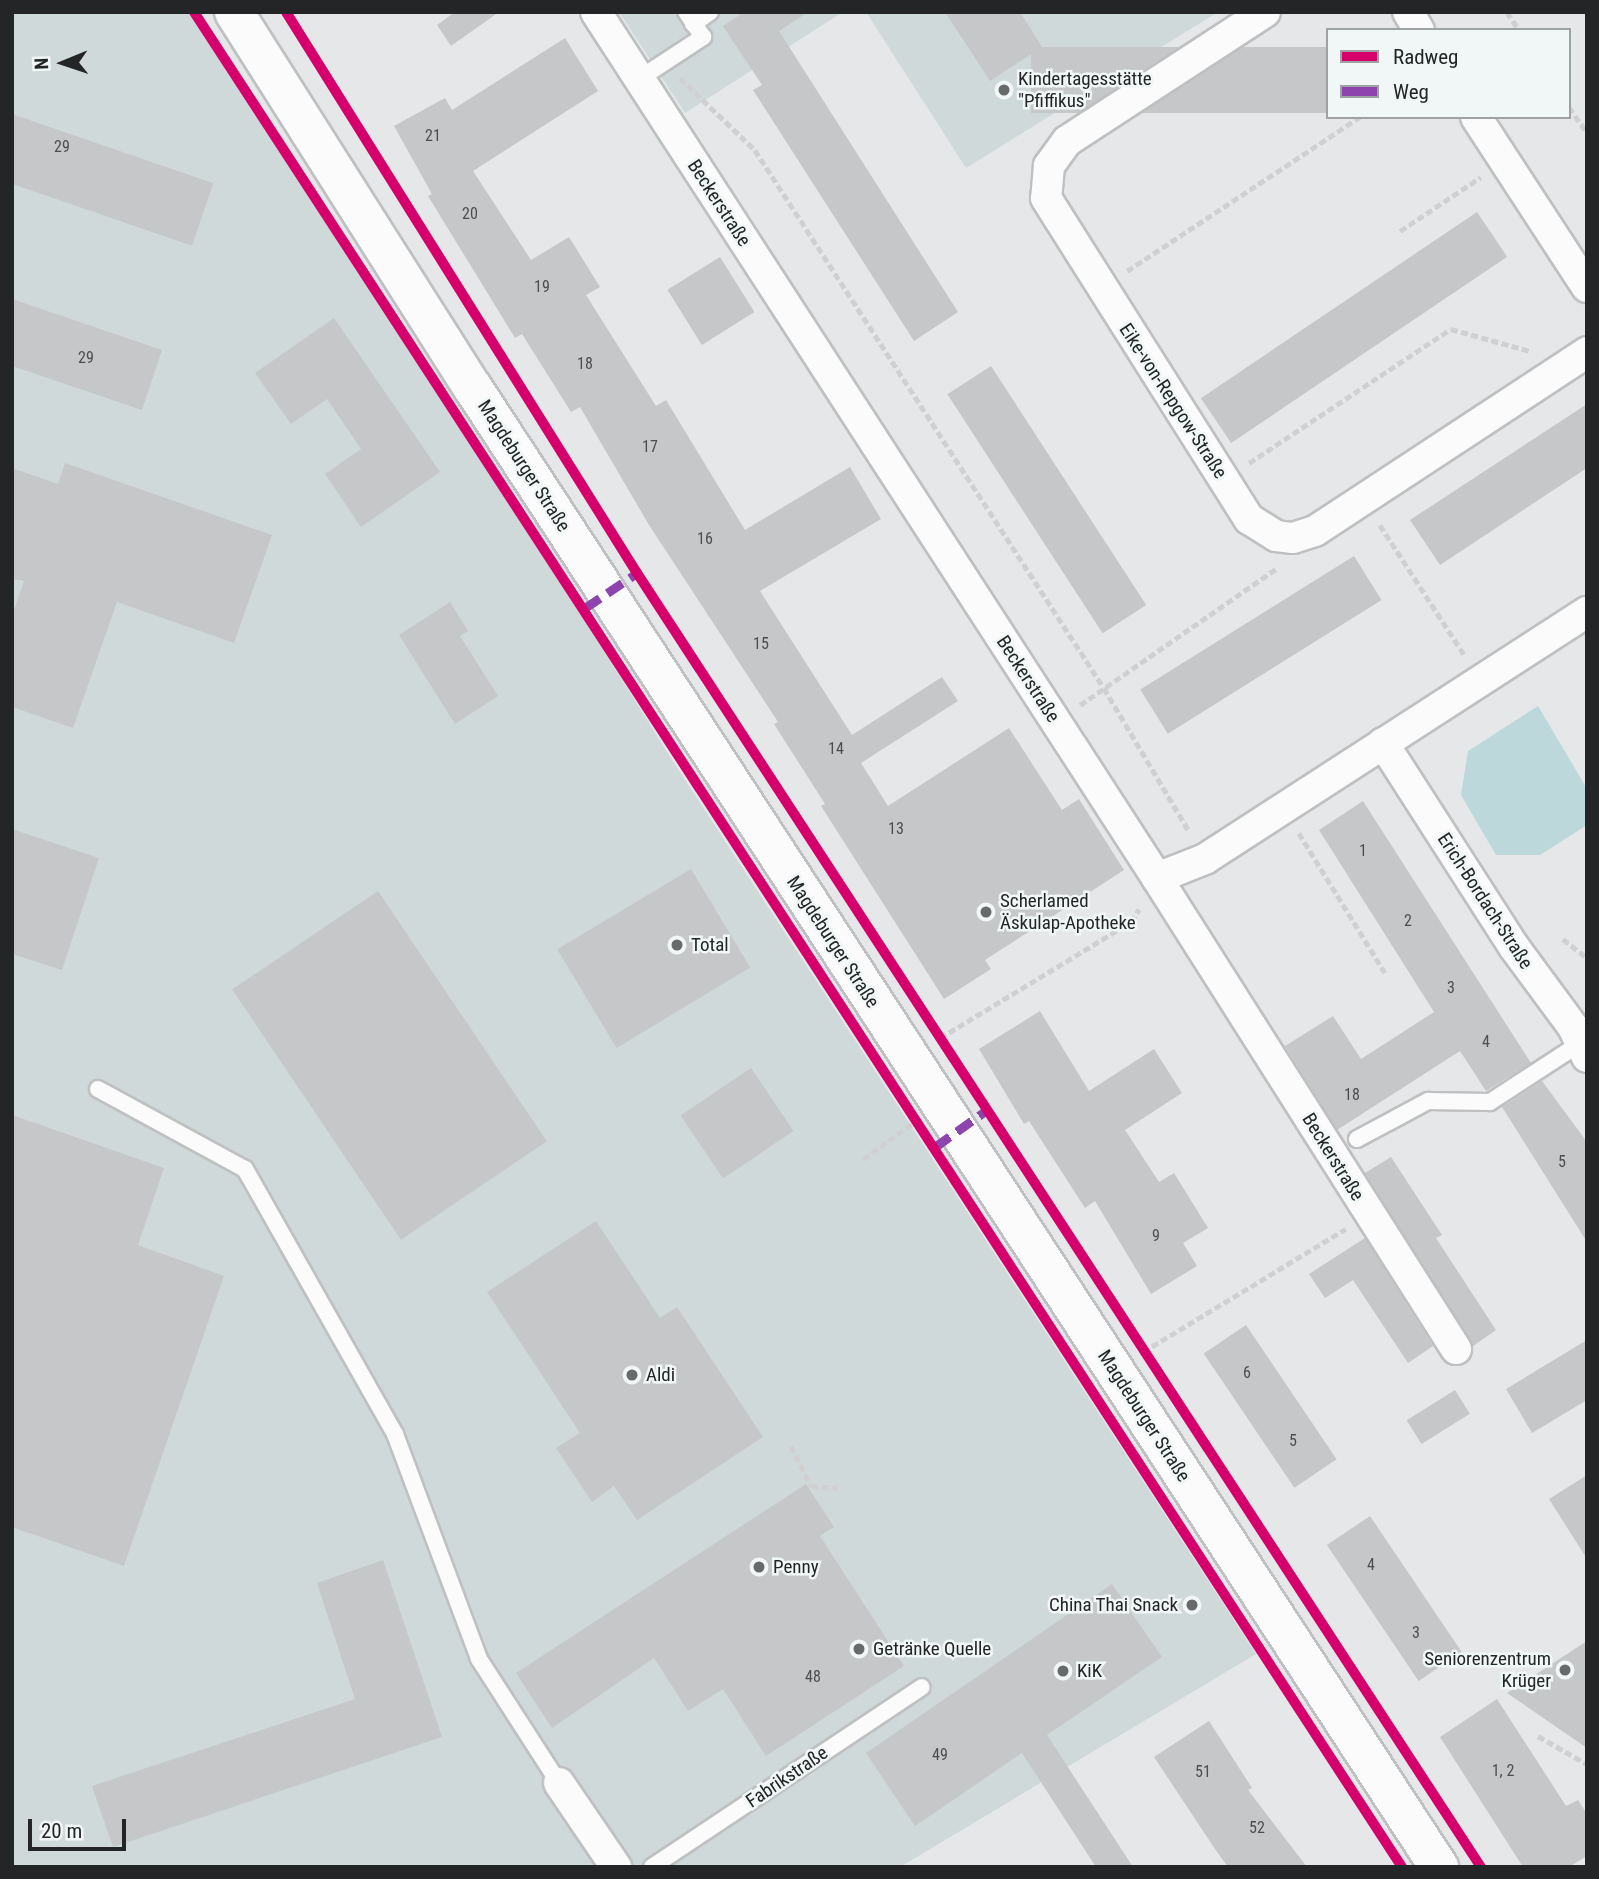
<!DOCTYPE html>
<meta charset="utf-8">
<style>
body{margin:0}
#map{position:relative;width:1599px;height:1879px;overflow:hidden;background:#e5e7e8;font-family:"Roboto Condensed",sans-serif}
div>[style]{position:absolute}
.built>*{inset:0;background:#d0d9da}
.green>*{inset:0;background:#bcd8db}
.building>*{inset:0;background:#c6c7c8;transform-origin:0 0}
.path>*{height:4.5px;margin-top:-2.25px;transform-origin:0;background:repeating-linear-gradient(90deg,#d0d0d0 0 7px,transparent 0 10.5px)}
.roads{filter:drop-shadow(2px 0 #bec0c1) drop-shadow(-2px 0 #bec0c1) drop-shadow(0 2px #bec0c1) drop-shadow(0 -2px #bec0c1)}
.service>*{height:16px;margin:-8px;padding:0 8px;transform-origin:8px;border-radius:8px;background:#fbfbfc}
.minor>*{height:30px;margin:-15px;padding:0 15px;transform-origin:15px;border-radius:15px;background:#fbfbfc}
.primary>*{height:38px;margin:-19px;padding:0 19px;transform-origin:19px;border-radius:19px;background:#fbfbfc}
.quiet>*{height:9px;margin-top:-4.5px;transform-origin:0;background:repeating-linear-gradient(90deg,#8e44ad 0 18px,transparent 0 27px)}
.cycleway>*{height:10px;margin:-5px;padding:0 5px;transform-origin:5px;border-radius:5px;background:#d6006c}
.dots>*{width:19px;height:19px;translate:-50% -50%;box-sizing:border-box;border:4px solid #f1f6f6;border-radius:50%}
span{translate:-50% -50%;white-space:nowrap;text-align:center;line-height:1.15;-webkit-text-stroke:5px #f1f6f6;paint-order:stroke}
.number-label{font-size:16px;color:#4c4e4e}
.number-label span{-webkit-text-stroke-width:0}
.poi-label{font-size:19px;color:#242526}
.left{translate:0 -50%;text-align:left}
.right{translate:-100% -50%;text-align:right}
.street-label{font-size:19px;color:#242526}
.frame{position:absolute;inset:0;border:14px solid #242526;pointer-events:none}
.legend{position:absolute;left:1326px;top:28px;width:245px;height:91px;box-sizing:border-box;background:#f1f6f6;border:2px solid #9fa2a3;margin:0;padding:9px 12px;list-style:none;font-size:21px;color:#242526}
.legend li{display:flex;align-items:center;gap:14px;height:35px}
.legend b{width:35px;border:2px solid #9fa2a3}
.north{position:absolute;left:28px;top:28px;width:70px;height:70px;-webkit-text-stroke:5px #f1f6f6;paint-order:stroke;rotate:268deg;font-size:19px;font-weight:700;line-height:28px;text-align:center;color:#242526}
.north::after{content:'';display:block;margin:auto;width:24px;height:32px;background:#242526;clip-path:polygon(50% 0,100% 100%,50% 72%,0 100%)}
.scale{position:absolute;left:28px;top:1819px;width:98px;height:32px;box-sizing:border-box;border:4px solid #242526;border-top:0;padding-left:9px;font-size:21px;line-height:24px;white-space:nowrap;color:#242526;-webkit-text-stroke:5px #f1f6f6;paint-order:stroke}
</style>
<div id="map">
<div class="built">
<i style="clip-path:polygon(12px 12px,194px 12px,411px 343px,674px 763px,1256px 1654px,900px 1867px,12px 1867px)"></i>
<i style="clip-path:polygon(619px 12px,843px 12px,685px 113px)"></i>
<i style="clip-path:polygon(866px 12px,1218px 12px,966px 168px)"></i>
</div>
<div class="green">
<i style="clip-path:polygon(1538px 706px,1587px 789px,1587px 825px,1540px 855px,1496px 855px,1461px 795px,1468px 751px)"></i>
</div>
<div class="building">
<i style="clip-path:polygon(455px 12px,499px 12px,451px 46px,437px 25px)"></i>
<i style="clip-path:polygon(744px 12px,808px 12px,779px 31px,958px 312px,914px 341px,753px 90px,762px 85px,723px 26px)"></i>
<i style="clip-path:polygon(945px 12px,1020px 12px,1042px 47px,990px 81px)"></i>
<i style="clip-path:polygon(565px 38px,598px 91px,473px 171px,531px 260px,569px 237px,600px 287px,586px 295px,656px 406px,666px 400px,745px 530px,850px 467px,881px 519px,760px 591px,852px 735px,942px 677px,958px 701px,861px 763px,888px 806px,1009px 728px,1062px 810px,1079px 799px,1124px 870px,985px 960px,991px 969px,944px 999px,821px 806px,825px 804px,774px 724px,778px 722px,649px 525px,580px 407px,571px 412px,522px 334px,515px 338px,428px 196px,432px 194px,394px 126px,445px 98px,452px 110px)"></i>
<i style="left:1328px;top:47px;width:66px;height:297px;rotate:90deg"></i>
<i style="left:12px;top:114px;width:213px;height:66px;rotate:19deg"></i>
<i style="left:1477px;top:212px;width:54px;height:333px;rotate:56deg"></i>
<i style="left:720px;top:257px;width:65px;height:62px;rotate:58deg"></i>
<i style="clip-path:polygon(12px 299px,162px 350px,142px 410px,12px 366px)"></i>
<i style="clip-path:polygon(334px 318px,440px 472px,361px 527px,325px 474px,361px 449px,327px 399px,291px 424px,255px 373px)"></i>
<i style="left:991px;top:366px;width:285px;height:52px;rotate:57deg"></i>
<i style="clip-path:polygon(1587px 404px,1587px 468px,1440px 565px,1410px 520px)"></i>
<i style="clip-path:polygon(65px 463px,272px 535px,234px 643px,117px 602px,73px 728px,12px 707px,12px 616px,24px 581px,12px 579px,12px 468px,58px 484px)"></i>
<i style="left:1354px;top:556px;width:52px;height:252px;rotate:58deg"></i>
<i style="clip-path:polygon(450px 602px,468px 631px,460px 636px,498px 696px,455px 724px,399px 635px)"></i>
<i style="clip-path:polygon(1363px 801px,1531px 1063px,1486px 1091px,1460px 1051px,1337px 1130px,1285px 1046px,1333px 1016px,1361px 1059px,1434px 1012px,1319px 830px)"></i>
<i style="clip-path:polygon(12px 829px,99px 858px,62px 970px,12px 954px)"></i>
<i style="left:691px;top:869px;width:115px;height:156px;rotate:59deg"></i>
<i style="left:378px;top:891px;width:302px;height:176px;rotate:56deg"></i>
<i style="clip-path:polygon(1040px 1011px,1089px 1091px,1154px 1049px,1182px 1093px,1125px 1130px,1159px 1182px,1174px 1173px,1208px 1228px,1183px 1243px,1197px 1266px,1151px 1294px,1095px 1201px,1085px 1208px,1029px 1121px,1024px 1124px,979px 1049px)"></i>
<i style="left:751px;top:1068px;width:76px;height:85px;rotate:56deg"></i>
<i style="clip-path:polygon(1542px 1081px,1587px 1142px,1587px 1242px,1502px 1107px)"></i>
<i style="clip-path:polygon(12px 1115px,164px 1168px,138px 1245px,224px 1276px,124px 1566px,12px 1527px)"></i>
<i style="clip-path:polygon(1391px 1157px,1442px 1235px,1436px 1238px,1496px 1330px,1473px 1346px,1365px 1173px)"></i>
<i style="clip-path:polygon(596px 1221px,660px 1318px,677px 1307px,763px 1437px,637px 1520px,614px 1486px,592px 1502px,556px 1448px,580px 1433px,487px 1292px)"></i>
<i style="clip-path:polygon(1365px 1238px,1433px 1346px,1408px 1363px,1353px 1280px,1325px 1298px,1309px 1274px)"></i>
<i style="left:1246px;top:1325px;width:162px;height:51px;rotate:56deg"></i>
<i style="clip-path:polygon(1587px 1340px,1587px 1400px,1532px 1433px,1506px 1389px)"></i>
<i style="left:1455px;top:1390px;width:28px;height:57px;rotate:58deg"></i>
<i style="clip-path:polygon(1587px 1475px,1587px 1559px,1549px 1499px)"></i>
<i style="clip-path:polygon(806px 1484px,834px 1527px,820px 1536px,904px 1666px,766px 1756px,723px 1689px,688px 1711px,654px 1658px,552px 1728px,516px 1673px)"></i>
<i style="left:1370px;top:1516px;width:164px;height:52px;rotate:56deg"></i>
<i style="clip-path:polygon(383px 1560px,442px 1737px,113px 1847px,92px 1786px,355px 1699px,317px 1583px)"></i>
<i style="clip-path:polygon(1112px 1584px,1162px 1657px,1047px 1735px,1133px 1867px,1096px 1867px,1022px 1753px,915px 1826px,866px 1753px)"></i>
<i style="clip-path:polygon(1587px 1641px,1587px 1748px,1507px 1693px)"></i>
<i style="clip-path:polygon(1497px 1699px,1566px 1806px,1578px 1800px,1587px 1814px,1587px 1856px,1569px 1867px,1523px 1867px,1440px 1737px)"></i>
<i style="clip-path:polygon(1209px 1721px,1252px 1788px,1248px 1790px,1307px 1867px,1228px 1867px,1215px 1849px,1154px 1757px)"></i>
</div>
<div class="path">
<i style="left:1507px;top:12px;width:22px;rotate:56deg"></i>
<i style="left:680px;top:78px;width:104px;rotate:43.8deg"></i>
<i style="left:755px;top:150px;width:641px;rotate:57.03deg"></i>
<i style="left:1104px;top:688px;width:166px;rotate:59.3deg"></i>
<i style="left:1569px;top:107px;width:32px;rotate:55deg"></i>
<i style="left:1400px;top:231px;width:97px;rotate:-33.7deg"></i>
<i style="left:1127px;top:271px;width:279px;rotate:-33.5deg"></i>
<i style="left:1249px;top:463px;width:242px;rotate:-33.6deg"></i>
<i style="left:1451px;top:329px;width:82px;rotate:15.6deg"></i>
<i style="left:1380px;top:525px;width:156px;rotate:57deg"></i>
<i style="left:1080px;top:705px;width:240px;rotate:-34.8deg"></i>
<i style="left:1299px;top:833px;width:164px;rotate:58.4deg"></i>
<i style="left:1563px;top:939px;width:31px;rotate:38deg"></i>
<i style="left:940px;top:1038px;width:223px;rotate:-31.3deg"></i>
<i style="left:1131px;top:922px;width:15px;rotate:-58deg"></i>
<i style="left:863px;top:1159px;width:62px;rotate:-35.8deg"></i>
<i style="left:1143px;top:1352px;width:237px;rotate:-31.3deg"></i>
<i style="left:791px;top:1446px;width:45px;rotate:63.4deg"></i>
<i style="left:811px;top:1486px;width:26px;rotate:4deg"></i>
<i style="left:1538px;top:1736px;width:56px;rotate:29.7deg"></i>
</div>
<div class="roads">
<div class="service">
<i style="left:693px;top:24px;width:21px;rotate:-35deg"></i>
<i style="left:639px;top:79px;width:77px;rotate:-33.3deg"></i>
<i style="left:703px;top:37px;width:30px;rotate:-124deg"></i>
<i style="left:98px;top:1089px;width:167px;rotate:28.6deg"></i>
<i style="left:245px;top:1169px;width:305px;rotate:60.5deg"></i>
<i style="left:395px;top:1434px;width:240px;rotate:69.5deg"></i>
<i style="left:479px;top:1659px;width:148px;rotate:57.2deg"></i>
<i style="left:1357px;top:1139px;width:81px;rotate:-28.2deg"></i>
<i style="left:1428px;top:1101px;width:62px;rotate:0.9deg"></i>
<i style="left:1490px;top:1102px;width:106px;rotate:-33.1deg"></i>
<i style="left:652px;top:1867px;width:324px;rotate:-33.7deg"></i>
</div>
<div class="minor">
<i style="left:596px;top:12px;width:1032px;rotate:57.06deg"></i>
<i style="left:1157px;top:878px;width:558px;rotate:57.59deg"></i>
<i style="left:1265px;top:12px;width:236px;rotate:146.9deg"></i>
<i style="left:1067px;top:141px;width:31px;rotate:126deg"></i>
<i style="left:1049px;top:166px;width:32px;rotate:95deg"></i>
<i style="left:1046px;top:198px;width:380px;rotate:57.7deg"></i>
<i style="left:1249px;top:519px;width:32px;rotate:32deg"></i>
<i style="left:1276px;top:536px;width:17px;rotate:7deg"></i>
<i style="left:1293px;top:538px;width:23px;rotate:-18deg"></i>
<i style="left:1315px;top:531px;width:326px;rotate:-33.3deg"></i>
<i style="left:1408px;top:12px;width:21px;rotate:59deg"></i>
<i style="left:1476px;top:117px;width:203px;rotate:56.9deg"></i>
<i style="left:1383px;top:743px;width:242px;rotate:57.3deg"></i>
<i style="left:1514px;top:947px;width:99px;rotate:53.6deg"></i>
<i style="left:1573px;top:1027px;width:33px;rotate:65deg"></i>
<i style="left:1157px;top:878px;width:52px;rotate:-21.6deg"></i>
<i style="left:1205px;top:859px;width:455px;rotate:-32.9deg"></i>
<i style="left:559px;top:1783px;width:102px;rotate:55.8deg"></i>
</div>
<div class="primary">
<i style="left:234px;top:12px;width:446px;rotate:57.6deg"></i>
<i style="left:473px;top:388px;width:1767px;rotate:56.85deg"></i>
</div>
</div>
<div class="quiet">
<i style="left:585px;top:608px;width:63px;rotate:-33.9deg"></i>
<i style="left:935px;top:1147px;width:64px;rotate:-35.4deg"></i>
</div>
<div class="cycleway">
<i style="left:194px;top:12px;width:2214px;rotate:56.93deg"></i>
<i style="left:286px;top:12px;width:662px;rotate:57.97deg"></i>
<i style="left:637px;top:573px;width:1545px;rotate:56.89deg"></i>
</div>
<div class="dots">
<i style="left:1004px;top:90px;background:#68696a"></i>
<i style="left:986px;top:912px;background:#68696a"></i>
<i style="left:677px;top:945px;background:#68696a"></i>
<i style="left:632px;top:1375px;background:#68696a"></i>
<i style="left:759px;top:1567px;background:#68696a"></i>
<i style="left:1192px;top:1605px;background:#68696a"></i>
<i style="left:859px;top:1649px;background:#68696a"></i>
<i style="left:1565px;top:1670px;background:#68696a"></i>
<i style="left:1063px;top:1671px;background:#68696a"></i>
</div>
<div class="number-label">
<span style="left:433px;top:136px">21</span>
<span style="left:62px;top:147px">29</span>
<span style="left:470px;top:214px">20</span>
<span style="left:542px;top:287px">19</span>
<span style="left:86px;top:358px">29</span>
<span style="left:585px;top:364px">18</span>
<span style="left:650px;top:447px">17</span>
<span style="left:705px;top:539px">16</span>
<span style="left:761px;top:644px">15</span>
<span style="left:836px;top:749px">14</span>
<span style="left:896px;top:829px">13</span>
<span style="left:1363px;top:851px">1</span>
<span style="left:1408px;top:921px">2</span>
<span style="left:1451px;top:988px">3</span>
<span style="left:1486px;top:1042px">4</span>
<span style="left:1352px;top:1095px">18</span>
<span style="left:1562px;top:1162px">5</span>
<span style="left:1156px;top:1236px">9</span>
<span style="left:1247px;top:1373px">6</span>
<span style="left:1293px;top:1441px">5</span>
<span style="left:1371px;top:1565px">4</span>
<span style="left:1416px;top:1633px">3</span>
<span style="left:813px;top:1677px">48</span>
<span style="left:940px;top:1755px">49</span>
<span style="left:1503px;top:1771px">1, 2</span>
<span style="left:1203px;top:1772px">51</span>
<span style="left:1257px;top:1828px">52</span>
</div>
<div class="poi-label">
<span class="left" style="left:1018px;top:90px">Kindertagesstätte<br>"Pfiffikus"</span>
<span class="left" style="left:1000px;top:912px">Scherlamed<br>Äskulap-Apotheke</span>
<span class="left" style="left:691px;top:945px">Total</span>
<span class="left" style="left:646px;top:1375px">Aldi</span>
<span class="left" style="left:773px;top:1567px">Penny</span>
<span class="right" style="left:1178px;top:1605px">China Thai Snack</span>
<span class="left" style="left:873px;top:1649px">Getränke Quelle</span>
<span class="right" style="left:1551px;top:1670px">Seniorenzentrum<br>Krüger</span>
<span class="left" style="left:1077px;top:1671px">KiK</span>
</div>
<div class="street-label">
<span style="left:719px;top:203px;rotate:57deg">Beckerstraße</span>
<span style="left:1173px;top:401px;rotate:57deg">Eike-von-Repgow-Straße</span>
<span style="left:524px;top:466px;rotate:57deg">Magdeburger Straße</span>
<span style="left:1028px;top:679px;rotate:57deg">Beckerstraße</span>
<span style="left:1485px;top:901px;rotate:57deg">Erich-Bordach-Straße</span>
<span style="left:833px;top:942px;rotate:57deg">Magdeburger Straße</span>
<span style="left:1333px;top:1157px;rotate:58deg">Beckerstraße</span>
<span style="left:1144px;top:1416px;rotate:57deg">Magdeburger Straße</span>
<span style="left:787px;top:1777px;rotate:-34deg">Fabrikstraße</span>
</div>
<div class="frame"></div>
<ul class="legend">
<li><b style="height:9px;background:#d6006c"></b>Radweg</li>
<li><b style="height:9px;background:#8e44ad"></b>Weg</li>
</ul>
<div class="north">N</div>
<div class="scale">20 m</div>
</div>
